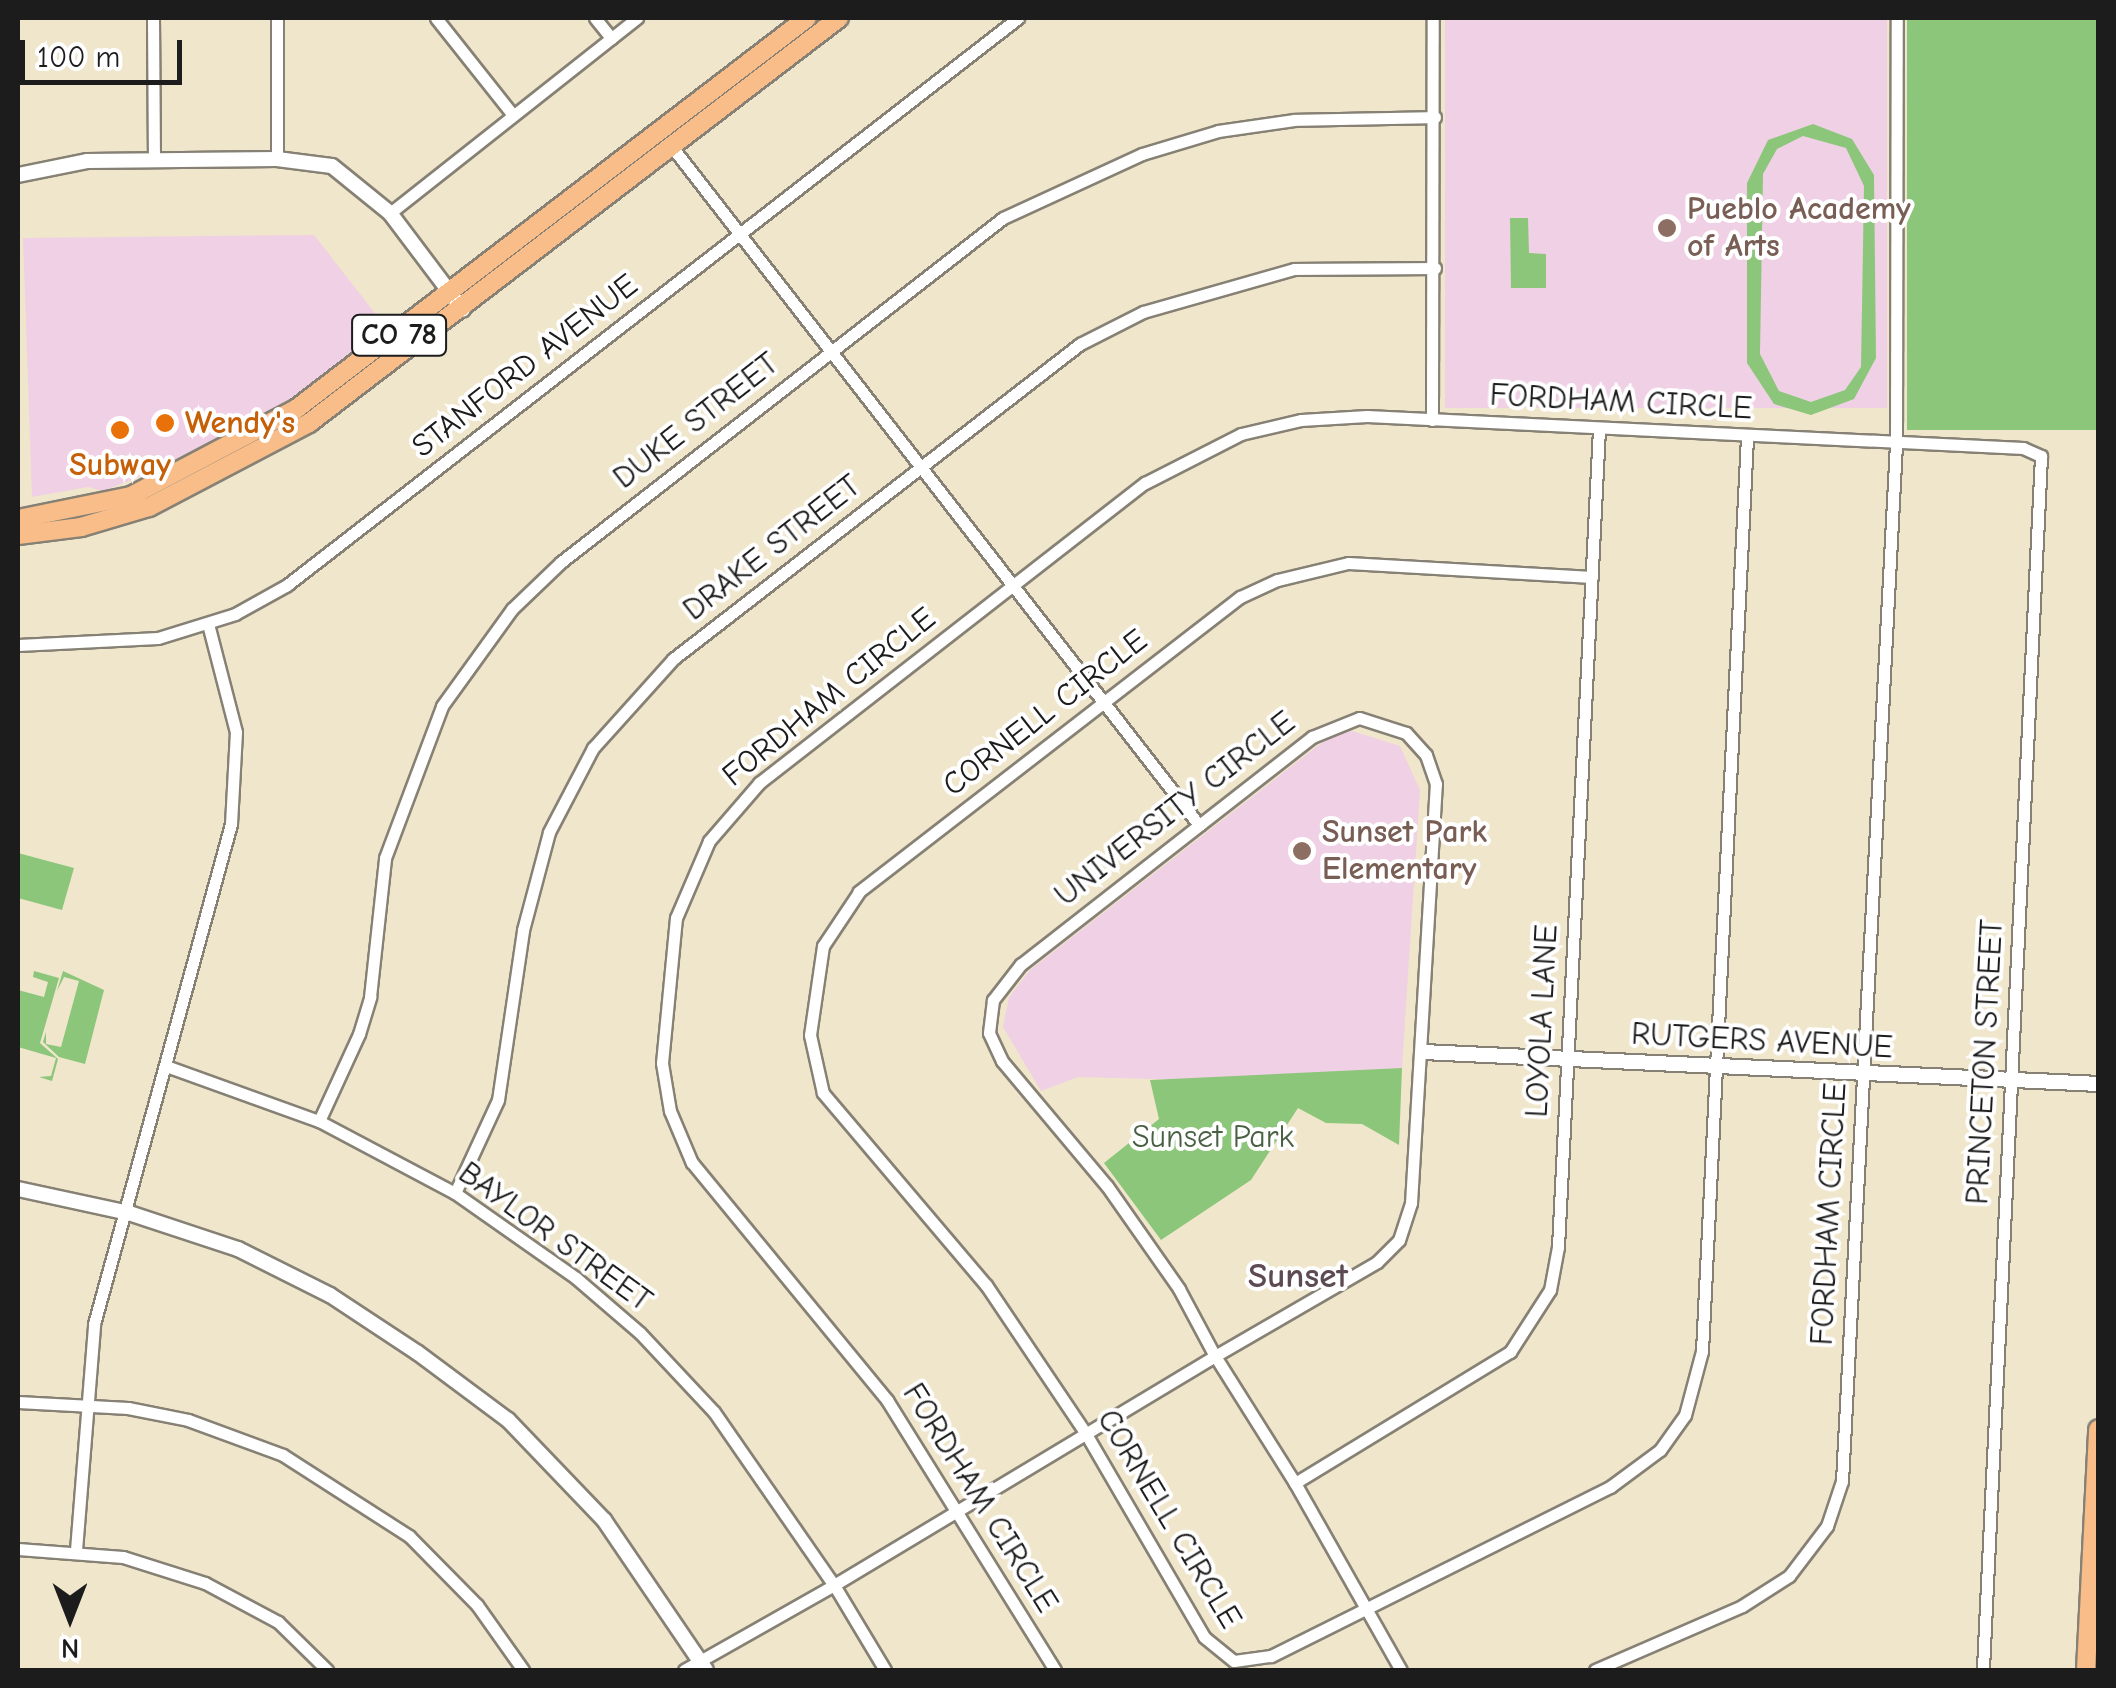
<!DOCTYPE html>
<style>
body{margin:0}
#map{position:relative;width:2116px;height:1688px;overflow:hidden;background:#f0e6cc;font-family:"Comic Neue",sans-serif}
div>[style]{position:absolute}
.built>*{inset:0;background:#f0d0e4;transform-origin:0 0}
.green>*{inset:0;background:#8cc67a;transform-origin:0 0}
.roads{filter:drop-shadow(2px 0 #868174) drop-shadow(-2px 0 #868174) drop-shadow(0 2px #868174) drop-shadow(0 -2px #868174)}
.minor>*{height:11px;margin:-5.5px;padding:0 5.5px;transform-origin:5.5px;border-radius:5.5px;background:#fff}
.tertiary>*{height:14px;margin:-7px;padding:0 7px;transform-origin:7px;border-radius:7px;background:#fff}
.primary>*{height:18px;margin:-9px;padding:0 9px;transform-origin:9px;border-radius:9px;background:#f8bd89}
.dots>*{width:28px;height:28px;translate:-50% -50%;box-sizing:border-box;border:5px solid #fff;border-radius:50%}
span{translate:-50% -50%;white-space:nowrap;text-align:center;line-height:1.15;-webkit-text-stroke:8px #fff;paint-order:stroke}
.shield-label span{padding:2px 8px;background:#fff;border:2px solid;border-radius:8px;-webkit-text-stroke-width:0}
.shield-label{font-size:30px;color:#1c1c1c;font-weight:700}
.education-label{font-size:32px;color:#785e54;font-weight:700}
.left{translate:0 -50%;text-align:left}
.street-label{font-size:32px;color:#1c1c1c}
.food-label{font-size:32px;color:#c56008;font-weight:700}
.park-label{font-size:32px;color:#496042}
.neighbourhood-label{font-size:35px;color:#5d4a52;font-weight:700}
.frame{position:absolute;inset:0;border:20px solid #1c1c1c;pointer-events:none}
.north{position:absolute;left:20px;top:1568px;width:100px;height:100px;-webkit-text-stroke:8px #fff;paint-order:stroke;rotate:180deg;font-size:28px;font-weight:700;line-height:40px;text-align:center;color:#1c1c1c}
.north::after{content:'';display:block;margin:auto;width:35px;height:45px;background:#1c1c1c;clip-path:polygon(50% 0,100% 100%,50% 72%,0 100%)}
.scale{position:absolute;left:20px;top:40px;width:162px;height:45px;box-sizing:border-box;border:5px solid #1c1c1c;border-top:0;padding-left:12px;font-size:30px;line-height:35px;white-space:nowrap;color:#1c1c1c;-webkit-text-stroke:8px #fff;paint-order:stroke}
</style>
<div id="map">
<div class="built">
<i style="left:1445px;top:18px;width:442px;height:390px"></i>
<i style="clip-path:polygon(314px 235px,389px 331px,296px 397px,197px 454px,103px 491px,88px 487px,32px 497px,23px 238px)"></i>
<i style="clip-path:polygon(1352px 731px,1400px 746px,1420px 790px,1402px 1068px,1190px 1080px,1078px 1077px,1041px 1091px,1003px 1027px,1009px 997px,1030px 970px,1329px 737px)"></i>
</div>
<div class="green">
<i style="left:1907px;top:18px;width:191px;height:412px"></i>
<i style="clip-path:polygon(evenodd,1813px 124px,1852px 139px,1874px 175px,1876px 358px,1854px 399px,1811px 415px,1774px 404px,1747px 363px,1747px 183px,1768px 140px,1813px 124px,1803px 136px,1846px 148px,1864px 186px,1861px 367px,1845px 390px,1811px 402px,1779px 391px,1760px 354px,1763px 174px,1777px 149px,1803px 136px)"></i>
<i style="clip-path:polygon(1510px 218px,1528px 218px,1529px 253px,1546px 254px,1546px 288px,1511px 288px)"></i>
<i style="clip-path:polygon(18px 853px,74px 868px,62px 910px,18px 898px)"></i>
<i style="clip-path:polygon(34px 971px,59px 978px,40px 1043px,58px 1059px,52px 1081px,39px 1077px,51px 1076px,56px 1058px,18px 1047px,18px 990px,44px 997px,48px 982px,33px 977px)"></i>
<i style="clip-path:polygon(63px 971px,104px 990px,85px 1064px,59px 1057px,43px 1042px,46px 1032px,46px 1044px,61px 1047px,79px 981px,64px 977px,57px 991px)"></i>
<i style="clip-path:polygon(1402px 1068px,1399px 1145px,1362px 1124px,1326px 1123px,1298px 1108px,1251px 1180px,1161px 1240px,1104px 1163px,1159px 1119px,1150px 1080px)"></i>
</div>
<div class="roads">
<div class="minor">
<i style="left:153px;top:18px;width:142px;rotate:89.6deg"></i>
<i style="left:436px;top:18px;width:124px;rotate:51.6deg"></i>
<i style="left:595px;top:18px;width:26px;rotate:51deg"></i>
<i style="left:669px;top:143px;width:864px;rotate:52.15deg"></i>
<i style="left:277px;top:159px;width:141px;rotate:-90deg"></i>
<i style="left:390px;top:213px;width:315px;rotate:-38.3deg"></i>
<i style="left:1432px;top:420px;width:402px;rotate:-89.9deg"></i>
<i style="left:1592px;top:577px;width:244px;rotate:-176.7deg"></i>
<i style="left:1348px;top:563px;width:73px;rotate:166.5deg"></i>
<i style="left:1277px;top:580px;width:41px;rotate:155.3deg"></i>
<i style="left:1240px;top:597px;width:482px;rotate:142.3deg"></i>
<i style="left:859px;top:892px;width:65px;rotate:123.7deg"></i>
<i style="left:823px;top:946px;width:90px;rotate:98.3deg"></i>
<i style="left:810px;top:1035px;width:59px;rotate:77.4deg"></i>
<i style="left:823px;top:1093px;width:252px;rotate:49.7deg"></i>
<i style="left:986px;top:1285px;width:179px;rotate:56.1deg"></i>
<i style="left:1086px;top:1434px;width:235px;rotate:59.8deg"></i>
<i style="left:1204px;top:1637px;width:38px;rotate:39deg"></i>
<i style="left:1234px;top:1661px;width:37px;rotate:-8deg"></i>
<i style="left:1271px;top:1656px;width:379px;rotate:-26.5deg"></i>
<i style="left:1610px;top:1487px;width:62px;rotate:-36.5deg"></i>
<i style="left:1660px;top:1450px;width:43px;rotate:-54.5deg"></i>
<i style="left:1685px;top:1415px;width:66px;rotate:-75.1deg"></i>
<i style="left:1702px;top:1351px;width:916px;rotate:-87.18deg"></i>
<i style="left:18px;top:645px;width:140px;rotate:-2.9deg"></i>
<i style="left:158px;top:638px;width:81px;rotate:-17.3deg"></i>
<i style="left:235px;top:614px;width:60px;rotate:-29.1deg"></i>
<i style="left:287px;top:585px;width:925px;rotate:-37.8deg"></i>
<i style="left:166px;top:1066px;width:163px;rotate:19.8deg"></i>
<i style="left:319px;top:1121px;width:154px;rotate:27.9deg"></i>
<i style="left:455px;top:1193px;width:148px;rotate:35.1deg"></i>
<i style="left:576px;top:1278px;width:84px;rotate:40.7deg"></i>
<i style="left:640px;top:1333px;width:108px;rotate:46.9deg"></i>
<i style="left:714px;top:1412px;width:211px;rotate:55.3deg"></i>
<i style="left:834px;top:1585px;width:99px;rotate:59deg"></i>
<i style="left:319px;top:1121px;width:96px;rotate:-65.3deg"></i>
<i style="left:359px;top:1034px;width:39px;rotate:-73deg"></i>
<i style="left:370px;top:997px;width:140px;rotate:-83.8deg"></i>
<i style="left:385px;top:858px;width:162px;rotate:-69.4deg"></i>
<i style="left:442px;top:706px;width:120px;rotate:-54.2deg"></i>
<i style="left:512px;top:609px;width:68px;rotate:-43.8deg"></i>
<i style="left:561px;top:562px;width:560px;rotate:-37.89deg"></i>
<i style="left:1003px;top:218px;width:153px;rotate:-24.7deg"></i>
<i style="left:1142px;top:154px;width:79px;rotate:-16.8deg"></i>
<i style="left:1218px;top:131px;width:77px;rotate:-8.2deg"></i>
<i style="left:1294px;top:120px;width:141px;rotate:-1.2deg"></i>
<i style="left:455px;top:1193px;width:102px;rotate:-65.2deg"></i>
<i style="left:498px;top:1100px;width:172px;rotate:-81.6deg"></i>
<i style="left:523px;top:930px;width:101px;rotate:-75.1deg"></i>
<i style="left:549px;top:832px;width:95px;rotate:-62.4deg"></i>
<i style="left:593px;top:748px;width:120px;rotate:-48deg"></i>
<i style="left:673px;top:659px;width:515px;rotate:-37.74deg"></i>
<i style="left:1080px;top:344px;width:71px;rotate:-26.9deg"></i>
<i style="left:1143px;top:312px;width:157px;rotate:-15.9deg"></i>
<i style="left:1294px;top:269px;width:141px;rotate:-0.4deg"></i>
<i style="left:18px;top:1402px;width:110px;rotate:3.1deg"></i>
<i style="left:128px;top:1408px;width:61px;rotate:11.3deg"></i>
<i style="left:188px;top:1420px;width:101px;rotate:20.2deg"></i>
<i style="left:283px;top:1455px;width:150px;rotate:32.7deg"></i>
<i style="left:409px;top:1536px;width:97px;rotate:45.4deg"></i>
<i style="left:477px;top:1605px;width:80px;rotate:54.7deg"></i>
<i style="left:1295px;top:1483px;width:252px;rotate:-31.4deg"></i>
<i style="left:1510px;top:1352px;width:74px;rotate:-57.2deg"></i>
<i style="left:1550px;top:1290px;width:44px;rotate:-79.5deg"></i>
<i style="left:1558px;top:1247px;width:819px;rotate:-87.13deg"></i>
<i style="left:18px;top:1549px;width:105px;rotate:4.4deg"></i>
<i style="left:123px;top:1557px;width:86px;rotate:17.6deg"></i>
<i style="left:205px;top:1583px;width:83px;rotate:28.1deg"></i>
<i style="left:278px;top:1622px;width:69px;rotate:44.4deg"></i>
<i style="left:76px;top:1550px;width:227px;rotate:-85.4deg"></i>
<i style="left:94px;top:1324px;width:518px;rotate:-74.68deg"></i>
<i style="left:231px;top:824px;width:92px;rotate:-86.9deg"></i>
<i style="left:236px;top:732px;width:112px;rotate:-104.5deg"></i>
<i style="left:684px;top:1670px;width:172px;rotate:-29.5deg"></i>
<i style="left:834px;top:1585px;width:445px;rotate:-31deg"></i>
<i style="left:1215px;top:1356px;width:187px;rotate:-30.1deg"></i>
<i style="left:1377px;top:1262px;width:31px;rotate:-45deg"></i>
<i style="left:1399px;top:1240px;width:39px;rotate:-72deg"></i>
<i style="left:1411px;top:1203px;width:420px;rotate:-86.6deg"></i>
<i style="left:1436px;top:784px;width:31px;rotate:-109deg"></i>
<i style="left:1426px;top:755px;width:30px;rotate:-132deg"></i>
<i style="left:1406px;top:733px;width:49px;rotate:-162.3deg"></i>
<i style="left:1359px;top:718px;width:51px;rotate:158deg"></i>
<i style="left:1312px;top:737px;width:369px;rotate:142deg"></i>
<i style="left:1021px;top:964px;width:46px;rotate:127.9deg"></i>
<i style="left:993px;top:1000px;width:33px;rotate:97deg"></i>
<i style="left:989px;top:1033px;width:31px;rotate:65deg"></i>
<i style="left:1002px;top:1061px;width:163px;rotate:50deg"></i>
<i style="left:1107px;top:1186px;width:126px;rotate:55deg"></i>
<i style="left:1179px;top:1289px;width:76px;rotate:61.8deg"></i>
<i style="left:1215px;top:1356px;width:150px;rotate:57.8deg"></i>
<i style="left:1295px;top:1483px;width:215px;rotate:60.5deg"></i>
<i style="left:1055px;top:1670px;width:318px;rotate:-121.9deg"></i>
<i style="left:887px;top:1400px;width:307px;rotate:-129.4deg"></i>
<i style="left:692px;top:1163px;width:56px;rotate:-112.9deg"></i>
<i style="left:670px;top:1111px;width:49px;rotate:-99.5deg"></i>
<i style="left:662px;top:1063px;width:146px;rotate:-84.5deg"></i>
<i style="left:676px;top:918px;width:84px;rotate:-66.8deg"></i>
<i style="left:709px;top:841px;width:77px;rotate:-49.2deg"></i>
<i style="left:759px;top:783px;width:489px;rotate:-37.9deg"></i>
<i style="left:1145px;top:483px;width:108px;rotate:-27deg"></i>
<i style="left:1241px;top:434px;width:62px;rotate:-13.1deg"></i>
<i style="left:1301px;top:420px;width:66px;rotate:-3.5deg"></i>
<i style="left:1367px;top:416px;width:657px;rotate:2.79deg"></i>
<i style="left:2023px;top:448px;width:20px;rotate:24deg"></i>
<i style="left:2041px;top:456px;width:1215px;rotate:92.74deg"></i>
<i style="left:1595px;top:1670px;width:160px;rotate:-23.5deg"></i>
<i style="left:1742px;top:1606px;width:56px;rotate:-32.6deg"></i>
<i style="left:1789px;top:1576px;width:63px;rotate:-52.8deg"></i>
<i style="left:1827px;top:1526px;width:47px;rotate:-71.6deg"></i>
<i style="left:1842px;top:1481px;width:1039px;rotate:-87.02deg"></i>
<i style="left:1896px;top:443px;width:425px;rotate:-89.9deg"></i>
</div>
<div class="tertiary">
<i style="left:18px;top:175px;width:70px;rotate:-11.5deg"></i>
<i style="left:87px;top:161px;width:190px;rotate:-0.6deg"></i>
<i style="left:277px;top:159px;width:55px;rotate:7.3deg"></i>
<i style="left:332px;top:166px;width:75px;rotate:39deg"></i>
<i style="left:390px;top:213px;width:121px;rotate:53deg"></i>
<i style="left:1423px;top:1052px;width:676px;rotate:2.71deg"></i>
<i style="left:18px;top:1189px;width:114px;rotate:12.2deg"></i>
<i style="left:129px;top:1213px;width:115px;rotate:18.3deg"></i>
<i style="left:238px;top:1249px;width:103px;rotate:26.6deg"></i>
<i style="left:330px;top:1295px;width:105px;rotate:33.4deg"></i>
<i style="left:418px;top:1353px;width:112px;rotate:36.7deg"></i>
<i style="left:508px;top:1420px;width:139px;rotate:46.2deg"></i>
<i style="left:604px;top:1520px;width:181px;rotate:55.8deg"></i>
</div>
<div class="primary">
<i style="left:18px;top:519px;width:115px;rotate:-11.5deg"></i>
<i style="left:131px;top:496px;width:187px;rotate:-27.8deg"></i>
<i style="left:296px;top:409px;width:643px;rotate:-37.42deg"></i>
<i style="left:18px;top:535px;width:64px;rotate:-7.2deg"></i>
<i style="left:81px;top:527px;width:71px;rotate:-16.4deg"></i>
<i style="left:149px;top:507px;width:181px;rotate:-27.7deg"></i>
<i style="left:309px;top:423px;width:667px;rotate:-37.39deg"></i>
<i style="left:2086px;top:1670px;width:241px;rotate:-87.1deg"></i>
</div>
</div>
<div class="dots">
<i style="left:1667px;top:228px;background:#8d6e63"></i>
<i style="left:165px;top:423px;background:#e8710a"></i>
<i style="left:120px;top:430px;background:#e8710a"></i>
<i style="left:1302px;top:851px;background:#8d6e63"></i>
</div>
<div class="shield-label">
<span style="left:399px;top:335px">CO 78</span>
</div>
<div class="education-label">
<span class="left" style="left:1687px;top:228px">Pueblo Academy<br>of Arts</span>
<span class="left" style="left:1322px;top:851px">Sunset Park<br>Elementary</span>
</div>
<div class="street-label">
<span style="left:525px;top:366px;rotate:-38deg">STANFORD AVENUE</span>
<span style="left:1621px;top:402px;rotate:3deg">FORDHAM CIRCLE</span>
<span style="left:696px;top:421px;rotate:-38deg">DUKE STREET</span>
<span style="left:772px;top:548px;rotate:-38deg">DRAKE STREET</span>
<span style="left:829px;top:697px;rotate:-39deg">FORDHAM CIRCLE</span>
<span style="left:1045px;top:713px;rotate:-38deg">CORNELL CIRCLE</span>
<span style="left:1175px;top:809px;rotate:-38deg">UNIVERSITY CIRCLE</span>
<span style="left:1542px;top:1021px;rotate:-87deg">LOYOLA LANE</span>
<span style="left:1762px;top:1041px;rotate:3deg">RUTGERS AVENUE</span>
<span style="left:1985px;top:1062px;rotate:-87deg">PRINCETON STREET</span>
<span style="left:1829px;top:1214px;rotate:-87deg">FORDHAM CIRCLE</span>
<span style="left:555px;top:1237px;rotate:36deg">BAYLOR STREET</span>
<span style="left:980px;top:1498px;rotate:58deg">FORDHAM CIRCLE</span>
<span style="left:1169px;top:1519px;rotate:59deg">CORNELL CIRCLE</span>
</div>
<div class="food-label">
<span class="left" style="left:185px;top:423px">Wendy's</span>
<span style="left:120px;top:465px">Subway</span>
</div>
<div class="park-label">
<span style="left:1213px;top:1137px">Sunset Park</span>
</div>
<div class="neighbourhood-label">
<span style="left:1298px;top:1276px">Sunset</span>
</div>
<div class="frame"></div>
<div class="north">N</div>
<div class="scale">100 m</div>
</div>
